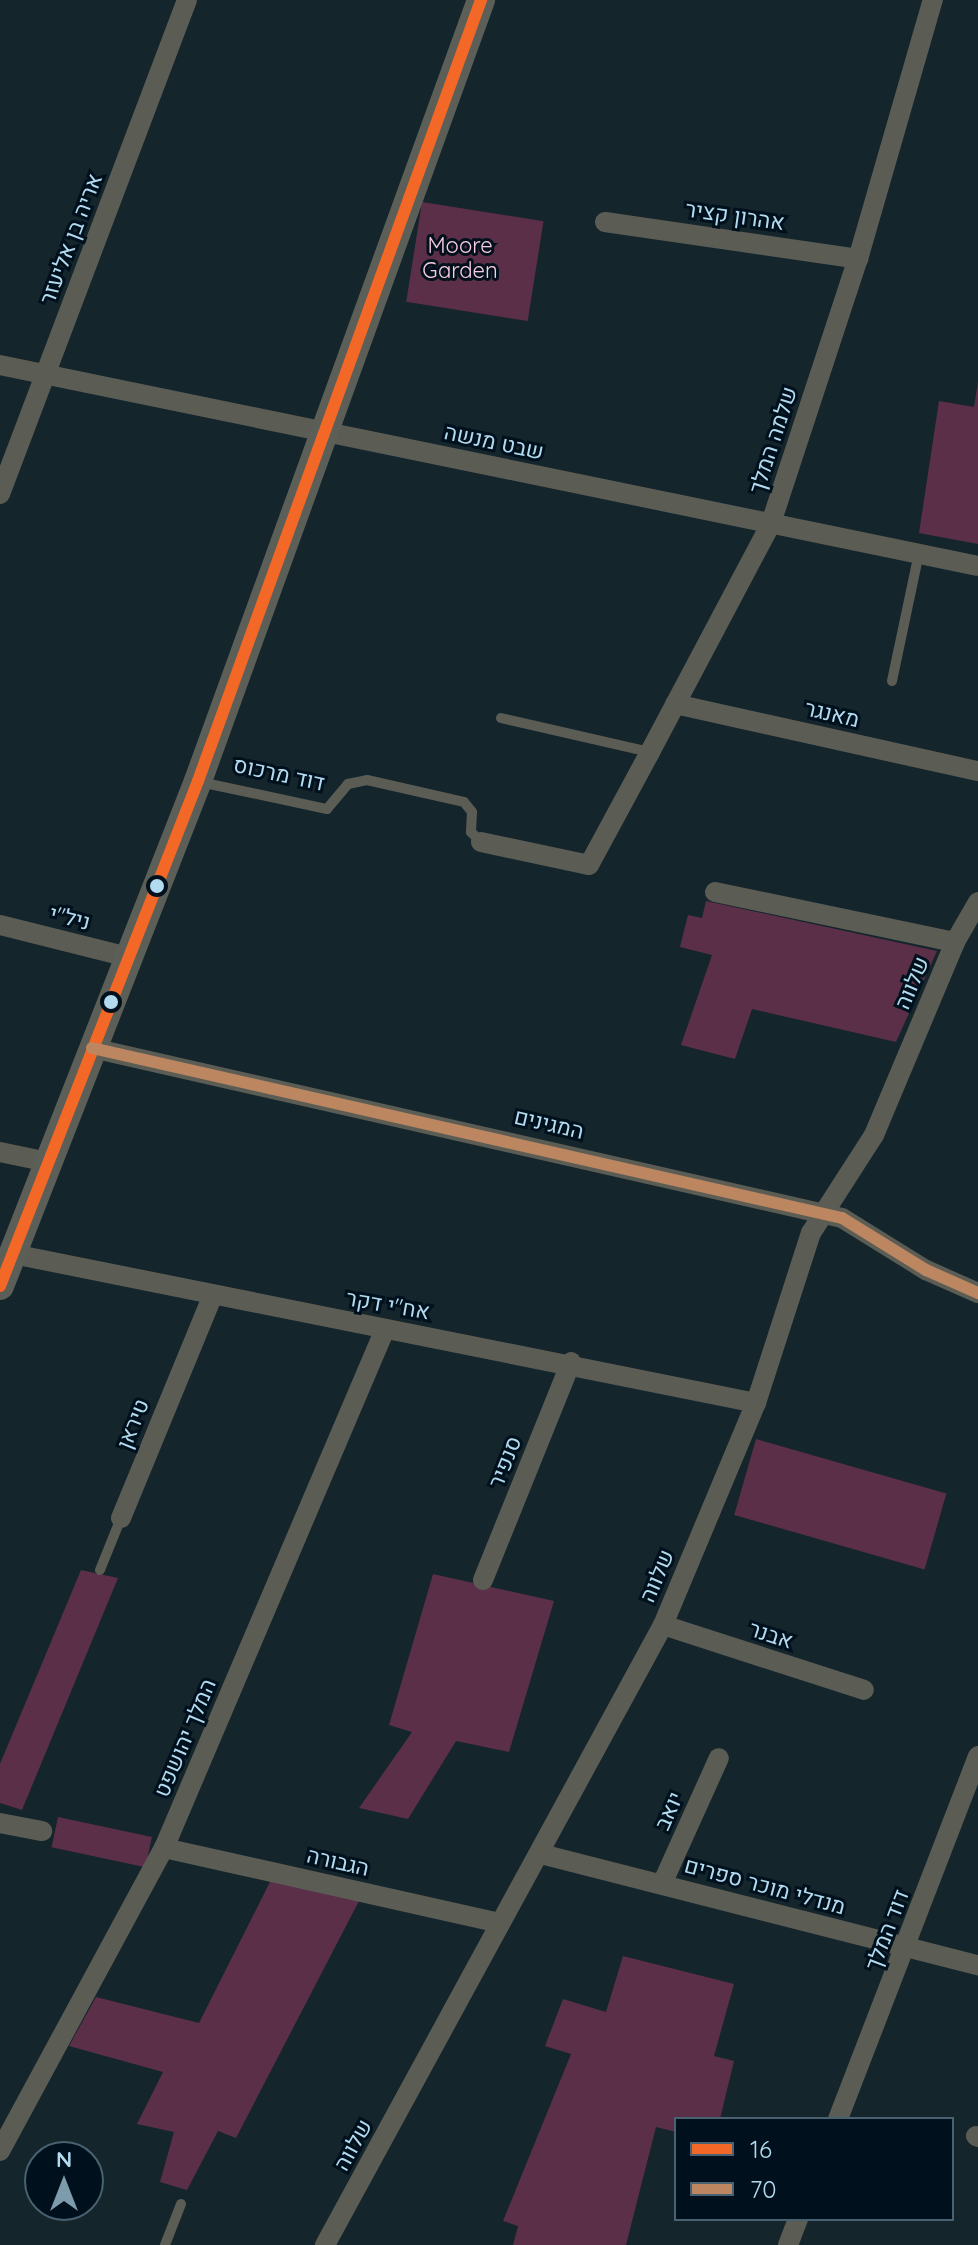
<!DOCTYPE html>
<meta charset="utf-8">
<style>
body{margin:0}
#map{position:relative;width:978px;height:2245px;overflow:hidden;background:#15252c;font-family:Quicksand,Heebo,sans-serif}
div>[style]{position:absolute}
.green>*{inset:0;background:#5b2f48;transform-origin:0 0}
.lane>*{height:10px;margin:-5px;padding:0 5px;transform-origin:5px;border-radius:5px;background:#5b5d55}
.street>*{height:20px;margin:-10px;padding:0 10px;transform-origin:10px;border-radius:10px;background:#5b5d55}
.secondary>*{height:28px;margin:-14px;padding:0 14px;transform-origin:14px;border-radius:14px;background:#5b5f57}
.bus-1>*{height:12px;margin:-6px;padding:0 6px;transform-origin:6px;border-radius:6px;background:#f36827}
.bus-2>*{height:12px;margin:-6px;padding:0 6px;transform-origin:6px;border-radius:6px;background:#bb8660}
.dots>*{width:22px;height:22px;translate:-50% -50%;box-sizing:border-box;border:4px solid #00111d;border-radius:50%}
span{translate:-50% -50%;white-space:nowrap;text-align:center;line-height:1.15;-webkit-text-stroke:6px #00111d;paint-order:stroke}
.street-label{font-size:22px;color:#b3dbf0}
.park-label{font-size:22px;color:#f6ccde}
.legend{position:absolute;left:674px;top:2117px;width:280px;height:104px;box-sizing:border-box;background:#00111d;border:2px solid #486271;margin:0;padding:10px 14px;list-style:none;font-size:24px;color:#b3dbf0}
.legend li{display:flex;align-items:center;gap:16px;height:40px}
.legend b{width:40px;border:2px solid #486271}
.north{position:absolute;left:24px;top:2141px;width:80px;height:80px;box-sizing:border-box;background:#00111d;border:2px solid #486271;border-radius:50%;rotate:0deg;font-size:22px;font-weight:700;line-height:32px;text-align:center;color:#b3dbf0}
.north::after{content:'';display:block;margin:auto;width:28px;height:36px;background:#7c9bab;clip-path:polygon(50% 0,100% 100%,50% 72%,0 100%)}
</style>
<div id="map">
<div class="green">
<i style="left:422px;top:202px;width:123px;height:101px;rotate:9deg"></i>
<i style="clip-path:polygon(978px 382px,978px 544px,919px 533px,939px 401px,974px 407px)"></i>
<i style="clip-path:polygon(706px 901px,937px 951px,896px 1042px,752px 1009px,735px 1059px,681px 1045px,712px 955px,680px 947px,688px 915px,702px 918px)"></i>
<i style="left:756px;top:1439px;width:198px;height:79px;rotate:16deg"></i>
<i style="clip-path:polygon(81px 1570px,118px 1578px,22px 1810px,0 1803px,0 1764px)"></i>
<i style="clip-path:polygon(433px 1574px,554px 1601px,509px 1752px,456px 1741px,408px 1819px,359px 1808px,412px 1732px,389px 1725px)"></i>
<i style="left:58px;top:1817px;width:96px;height:31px;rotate:12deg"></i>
<i style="clip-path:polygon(272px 1878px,360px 1899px,236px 2138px,218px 2131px,187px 2190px,160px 2182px,174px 2132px,137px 2124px,163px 2072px,69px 2046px,96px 1997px,199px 2023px)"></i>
<i style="clip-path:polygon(623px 1956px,734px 1984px,714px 2056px,734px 2061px,720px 2119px,676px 2119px,676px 2132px,656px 2127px,626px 2245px,513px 2245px,518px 2226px,503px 2221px,571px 2054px,545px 2046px,563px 1999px,606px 2012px)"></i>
</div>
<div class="lane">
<i style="left:892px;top:681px;width:131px;rotate:-78.1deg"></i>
<i style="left:501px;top:718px;width:153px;rotate:12.9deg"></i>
<i style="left:200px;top:782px;width:130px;rotate:12deg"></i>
<i style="left:327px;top:809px;width:33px;rotate:-50deg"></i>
<i style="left:348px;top:784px;width:19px;rotate:-12deg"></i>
<i style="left:367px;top:780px;width:99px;rotate:12.8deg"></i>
<i style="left:464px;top:802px;width:13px;rotate:51deg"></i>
<i style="left:472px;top:812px;width:20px;rotate:93deg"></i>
<i style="left:471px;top:832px;width:14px;rotate:45deg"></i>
<i style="left:100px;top:1570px;width:56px;rotate:-68deg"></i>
<i style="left:165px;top:2245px;width:44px;rotate:-68.7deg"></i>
</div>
<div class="street">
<i style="left:605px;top:222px;width:256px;rotate:8.3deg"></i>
<i style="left:0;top:365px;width:998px;rotate:11.61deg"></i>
<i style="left:0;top:494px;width:528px;rotate:-69.27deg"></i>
<i style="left:675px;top:704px;width:310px;rotate:12.5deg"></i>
<i style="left:481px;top:842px;width:110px;rotate:12deg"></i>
<i style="left:589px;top:865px;width:128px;rotate:-61.6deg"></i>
<i style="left:650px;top:752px;width:259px;rotate:-62.1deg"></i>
<i style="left:771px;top:523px;width:278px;rotate:-71.8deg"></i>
<i style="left:858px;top:259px;width:270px;rotate:-73.9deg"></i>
<i style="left:715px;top:892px;width:245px;rotate:11.8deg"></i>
<i style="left:0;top:925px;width:132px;rotate:14deg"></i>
<i style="left:92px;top:1048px;width:769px;rotate:12.77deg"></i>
<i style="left:842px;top:1218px;width:99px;rotate:31.8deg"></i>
<i style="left:926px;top:1270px;width:57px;rotate:23.9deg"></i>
<i style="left:0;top:1152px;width:49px;rotate:11.8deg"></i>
<i style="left:13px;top:1254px;width:758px;rotate:11.34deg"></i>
<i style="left:121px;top:1518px;width:239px;rotate:-67.6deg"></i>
<i style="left:483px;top:1580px;width:235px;rotate:-68deg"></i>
<i style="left:663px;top:1625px;width:211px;rotate:17.9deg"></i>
<i style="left:0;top:1823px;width:43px;rotate:10.8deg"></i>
<i style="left:164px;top:1848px;width:344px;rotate:12.6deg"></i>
<i style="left:541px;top:1854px;width:451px;rotate:14.3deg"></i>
<i style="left:662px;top:1884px;width:138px;rotate:-65.7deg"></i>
<i style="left:838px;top:2119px;width:389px;rotate:-68.9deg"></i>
<i style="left:976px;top:2136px;width:2px;rotate:27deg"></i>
<i style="left:0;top:2151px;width:345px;rotate:-61.6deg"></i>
<i style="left:164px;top:1848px;width:564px;rotate:-66.93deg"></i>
<i style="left:325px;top:2245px;width:706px;rotate:-61.4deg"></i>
<i style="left:663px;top:1625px;width:241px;rotate:-67.3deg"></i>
<i style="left:756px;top:1403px;width:179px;rotate:-72.1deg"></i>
<i style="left:811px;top:1233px;width:117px;rotate:-57.3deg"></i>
<i style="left:874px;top:1135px;width:209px;rotate:-67.2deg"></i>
<i style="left:955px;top:942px;width:46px;rotate:-60.1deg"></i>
<i style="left:788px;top:2245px;width:28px;rotate:-69deg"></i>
</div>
<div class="secondary">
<i style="left:0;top:1286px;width:542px;rotate:-68.59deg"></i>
<i style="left:198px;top:781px;width:831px;rotate:-70.08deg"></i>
</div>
<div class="bus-1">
<i style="left:0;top:1286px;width:542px;rotate:-68.59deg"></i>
<i style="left:198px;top:781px;width:831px;rotate:-70.08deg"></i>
</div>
<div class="bus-2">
<i style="left:92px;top:1048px;width:769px;rotate:12.77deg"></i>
<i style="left:842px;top:1218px;width:99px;rotate:31.8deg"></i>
<i style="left:926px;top:1270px;width:57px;rotate:23.9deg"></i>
</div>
<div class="dots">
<i style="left:157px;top:886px;background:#b3dbf0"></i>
<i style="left:111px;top:1002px;background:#b3dbf0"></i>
</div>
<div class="street-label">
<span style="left:735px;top:216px;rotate:8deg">אהרון קציר</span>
<span style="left:71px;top:239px;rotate:-69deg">אריה בן אליעזר</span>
<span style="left:773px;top:440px;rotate:-72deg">שלמה המלך</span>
<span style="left:494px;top:442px;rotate:12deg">שבט מנשה</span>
<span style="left:832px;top:714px;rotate:13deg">מאנגר</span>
<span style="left:279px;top:774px;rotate:12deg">דוד מרכוס</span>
<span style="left:70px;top:918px;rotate:14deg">ניל"י</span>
<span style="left:912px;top:983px;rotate:-67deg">שלווה</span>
<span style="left:549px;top:1124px;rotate:13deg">המגינים</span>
<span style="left:388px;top:1305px;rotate:10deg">אח"י דקר</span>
<span style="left:133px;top:1424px;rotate:-68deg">טיראן</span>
<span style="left:505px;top:1462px;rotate:-68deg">סנפיר</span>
<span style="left:657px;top:1576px;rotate:-67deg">שלווה</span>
<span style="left:771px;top:1635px;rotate:18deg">אבנר</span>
<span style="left:185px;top:1738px;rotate:-67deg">המלך יהושפט</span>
<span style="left:669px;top:1811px;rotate:-66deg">יואב</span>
<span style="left:338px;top:1862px;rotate:13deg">הגבורה</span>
<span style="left:765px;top:1886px;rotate:15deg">מנדלי מוכר ספרים</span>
<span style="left:887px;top:1930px;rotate:-69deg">דוד המלך</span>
<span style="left:353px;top:2145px;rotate:-61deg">שלווה</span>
</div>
<div class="park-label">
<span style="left:460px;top:258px">Moore<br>Garden</span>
</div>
<ul class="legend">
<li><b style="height:10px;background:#f36827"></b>16</li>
<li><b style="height:10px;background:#bb8660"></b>70</li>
</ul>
<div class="north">N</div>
</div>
